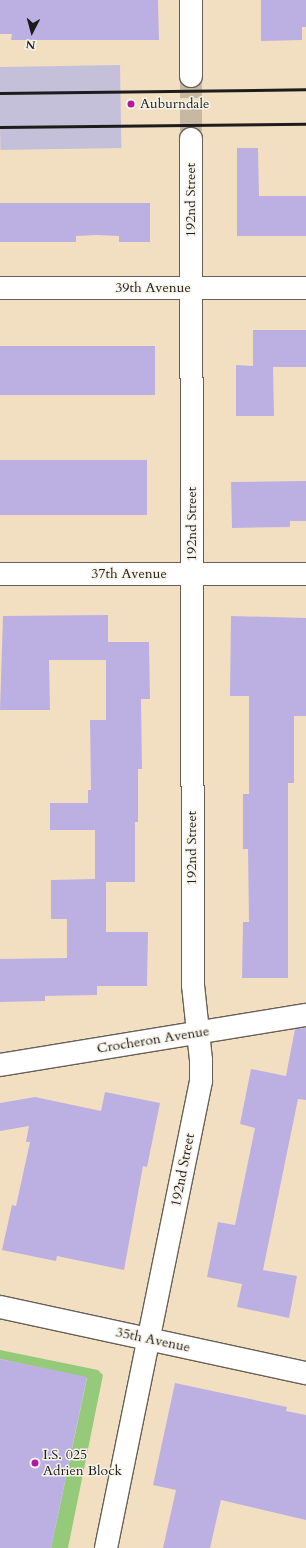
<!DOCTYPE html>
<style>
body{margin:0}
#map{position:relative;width:306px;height:1548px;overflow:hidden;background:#f2dfc2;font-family:Cardo,serif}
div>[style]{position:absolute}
.industrial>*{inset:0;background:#c5c0da;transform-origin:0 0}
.green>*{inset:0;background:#96ca7b}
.building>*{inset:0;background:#bcb0e3;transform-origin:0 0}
.minor-tunnel>*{height:22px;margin-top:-11px;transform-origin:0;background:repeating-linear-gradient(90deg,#c7b8a1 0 22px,transparent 0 33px)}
.roads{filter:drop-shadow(1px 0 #676056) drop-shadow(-1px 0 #676056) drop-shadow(0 1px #676056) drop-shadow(0 -1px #676056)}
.minor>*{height:22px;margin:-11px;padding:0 11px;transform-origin:11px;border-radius:11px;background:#fff}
.rail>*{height:3px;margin:-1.5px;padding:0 1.5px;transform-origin:1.5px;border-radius:1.5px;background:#1c1c1c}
.dots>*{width:11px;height:11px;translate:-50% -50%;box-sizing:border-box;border:2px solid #f7f3e8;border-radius:50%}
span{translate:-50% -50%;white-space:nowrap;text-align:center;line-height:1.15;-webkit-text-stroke:3px #f7f3e8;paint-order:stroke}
.poi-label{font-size:14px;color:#1c1c1c}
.left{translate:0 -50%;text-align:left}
.street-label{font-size:14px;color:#1c1c1c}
.north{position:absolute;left:12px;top:12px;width:40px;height:40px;-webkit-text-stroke:3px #f7f3e8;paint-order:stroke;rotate:186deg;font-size:11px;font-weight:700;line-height:16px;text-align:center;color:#1c1c1c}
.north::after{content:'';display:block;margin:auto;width:14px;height:18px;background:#1c1c1c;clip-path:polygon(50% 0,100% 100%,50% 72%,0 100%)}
</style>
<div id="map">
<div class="industrial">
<i style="left:120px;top:65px;width:83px;height:121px;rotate:89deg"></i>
</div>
<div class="green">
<i style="clip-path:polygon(0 1350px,98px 1370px,103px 1375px,68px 1548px,51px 1548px,87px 1378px,0 1359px)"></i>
</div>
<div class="building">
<i style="clip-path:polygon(0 0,158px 0,159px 40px,11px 40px,12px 34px,0 34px)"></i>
<i style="clip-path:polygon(261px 0,306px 0,306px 27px,302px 27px,302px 40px,261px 41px)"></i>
<i style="clip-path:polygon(237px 148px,258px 148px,259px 196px,306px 196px,306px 236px,237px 236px)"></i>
<i style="clip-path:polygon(0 203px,150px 203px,150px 242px,119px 242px,119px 236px,97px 235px,76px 236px,76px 242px,0 242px)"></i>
<i style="clip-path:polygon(253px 330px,306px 330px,306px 367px,273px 367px,274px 416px,236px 416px,236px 365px,253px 366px)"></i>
<i style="left:0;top:346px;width:155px;height:49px"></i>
<i style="left:0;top:460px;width:147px;height:55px"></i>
<i style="clip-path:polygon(306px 481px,306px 521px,290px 521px,290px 527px,232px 528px,231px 482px)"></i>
<i style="clip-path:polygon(108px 615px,108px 642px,149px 642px,150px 699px,141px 699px,142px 769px,138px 769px,138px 822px,135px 822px,135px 882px,106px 882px,106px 932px,148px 932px,147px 986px,97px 986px,97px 995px,45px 996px,45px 1001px,0 1002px,0 959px,67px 958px,67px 919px,51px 919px,51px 880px,95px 879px,95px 830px,50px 830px,50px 803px,88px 803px,88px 790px,91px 790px,90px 720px,106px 720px,106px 660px,49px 660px,50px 710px,0 710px,3px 616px)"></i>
<i style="clip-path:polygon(231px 616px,306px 618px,306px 716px,294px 716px,294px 783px,288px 783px,288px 978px,242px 978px,243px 922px,249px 922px,248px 849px,243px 849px,243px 794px,249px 794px,249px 696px,230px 696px)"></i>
<i style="clip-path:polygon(306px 1028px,306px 1100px,298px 1099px,263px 1270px,297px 1276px,289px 1318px,237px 1307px,242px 1284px,207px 1277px,218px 1222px,235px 1225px,255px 1128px,240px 1124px,251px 1069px,286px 1076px,295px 1029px)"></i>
<i style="clip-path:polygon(105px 1092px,160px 1103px,147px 1167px,143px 1166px,124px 1270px,57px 1256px,56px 1261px,2px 1250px,12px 1205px,16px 1206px,30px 1142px,26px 1142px,29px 1126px,0 1131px,0 1103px,35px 1097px,101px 1111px)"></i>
<i style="clip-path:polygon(0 1359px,87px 1377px,51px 1548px,0 1548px)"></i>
<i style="clip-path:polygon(175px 1383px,287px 1407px,286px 1411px,306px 1415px,306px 1520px,221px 1500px,210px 1548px,163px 1548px,176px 1490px,153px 1485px)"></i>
</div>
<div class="minor-tunnel">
<i style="left:191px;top:76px;width:63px;rotate:90deg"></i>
</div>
<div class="roads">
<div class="minor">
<i style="left:191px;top:0;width:76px;rotate:90deg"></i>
<i style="left:0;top:288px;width:306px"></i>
<i style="left:0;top:574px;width:306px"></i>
<i style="left:0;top:1065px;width:310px;rotate:-9.3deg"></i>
<i style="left:0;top:1307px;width:313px;rotate:12.2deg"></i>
<i style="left:106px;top:1548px;width:477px;rotate:-78.5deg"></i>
<i style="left:201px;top:1081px;width:21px;rotate:-90deg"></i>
<i style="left:201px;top:1060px;width:75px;rotate:-96.1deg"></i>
<i style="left:193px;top:985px;width:846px;rotate:-90.14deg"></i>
</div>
</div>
<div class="rail">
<i style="left:0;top:93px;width:306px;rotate:-0.7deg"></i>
<i style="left:0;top:127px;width:306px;rotate:-0.6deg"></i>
</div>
<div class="dots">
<i style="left:131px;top:104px;background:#b5179e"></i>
<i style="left:35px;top:1463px;background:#b5179e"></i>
</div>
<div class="poi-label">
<span class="left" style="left:140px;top:104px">Auburndale</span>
<span class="left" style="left:43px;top:1463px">I.S. 025<br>Adrien Block</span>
</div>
<div class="street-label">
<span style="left:191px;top:200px;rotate:-90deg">192nd Street</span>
<span style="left:153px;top:288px">39th Avenue</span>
<span style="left:192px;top:524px;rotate:-90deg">192nd Street</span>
<span style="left:129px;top:574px">37th Avenue</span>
<span style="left:192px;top:848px;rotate:-90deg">192nd Street</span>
<span style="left:153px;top:1040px;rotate:-9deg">Crocheron Avenue</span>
<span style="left:183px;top:1170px;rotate:-79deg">192nd Street</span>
<span style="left:153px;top:1340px;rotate:12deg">35th Avenue</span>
</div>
<div class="north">N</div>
</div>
